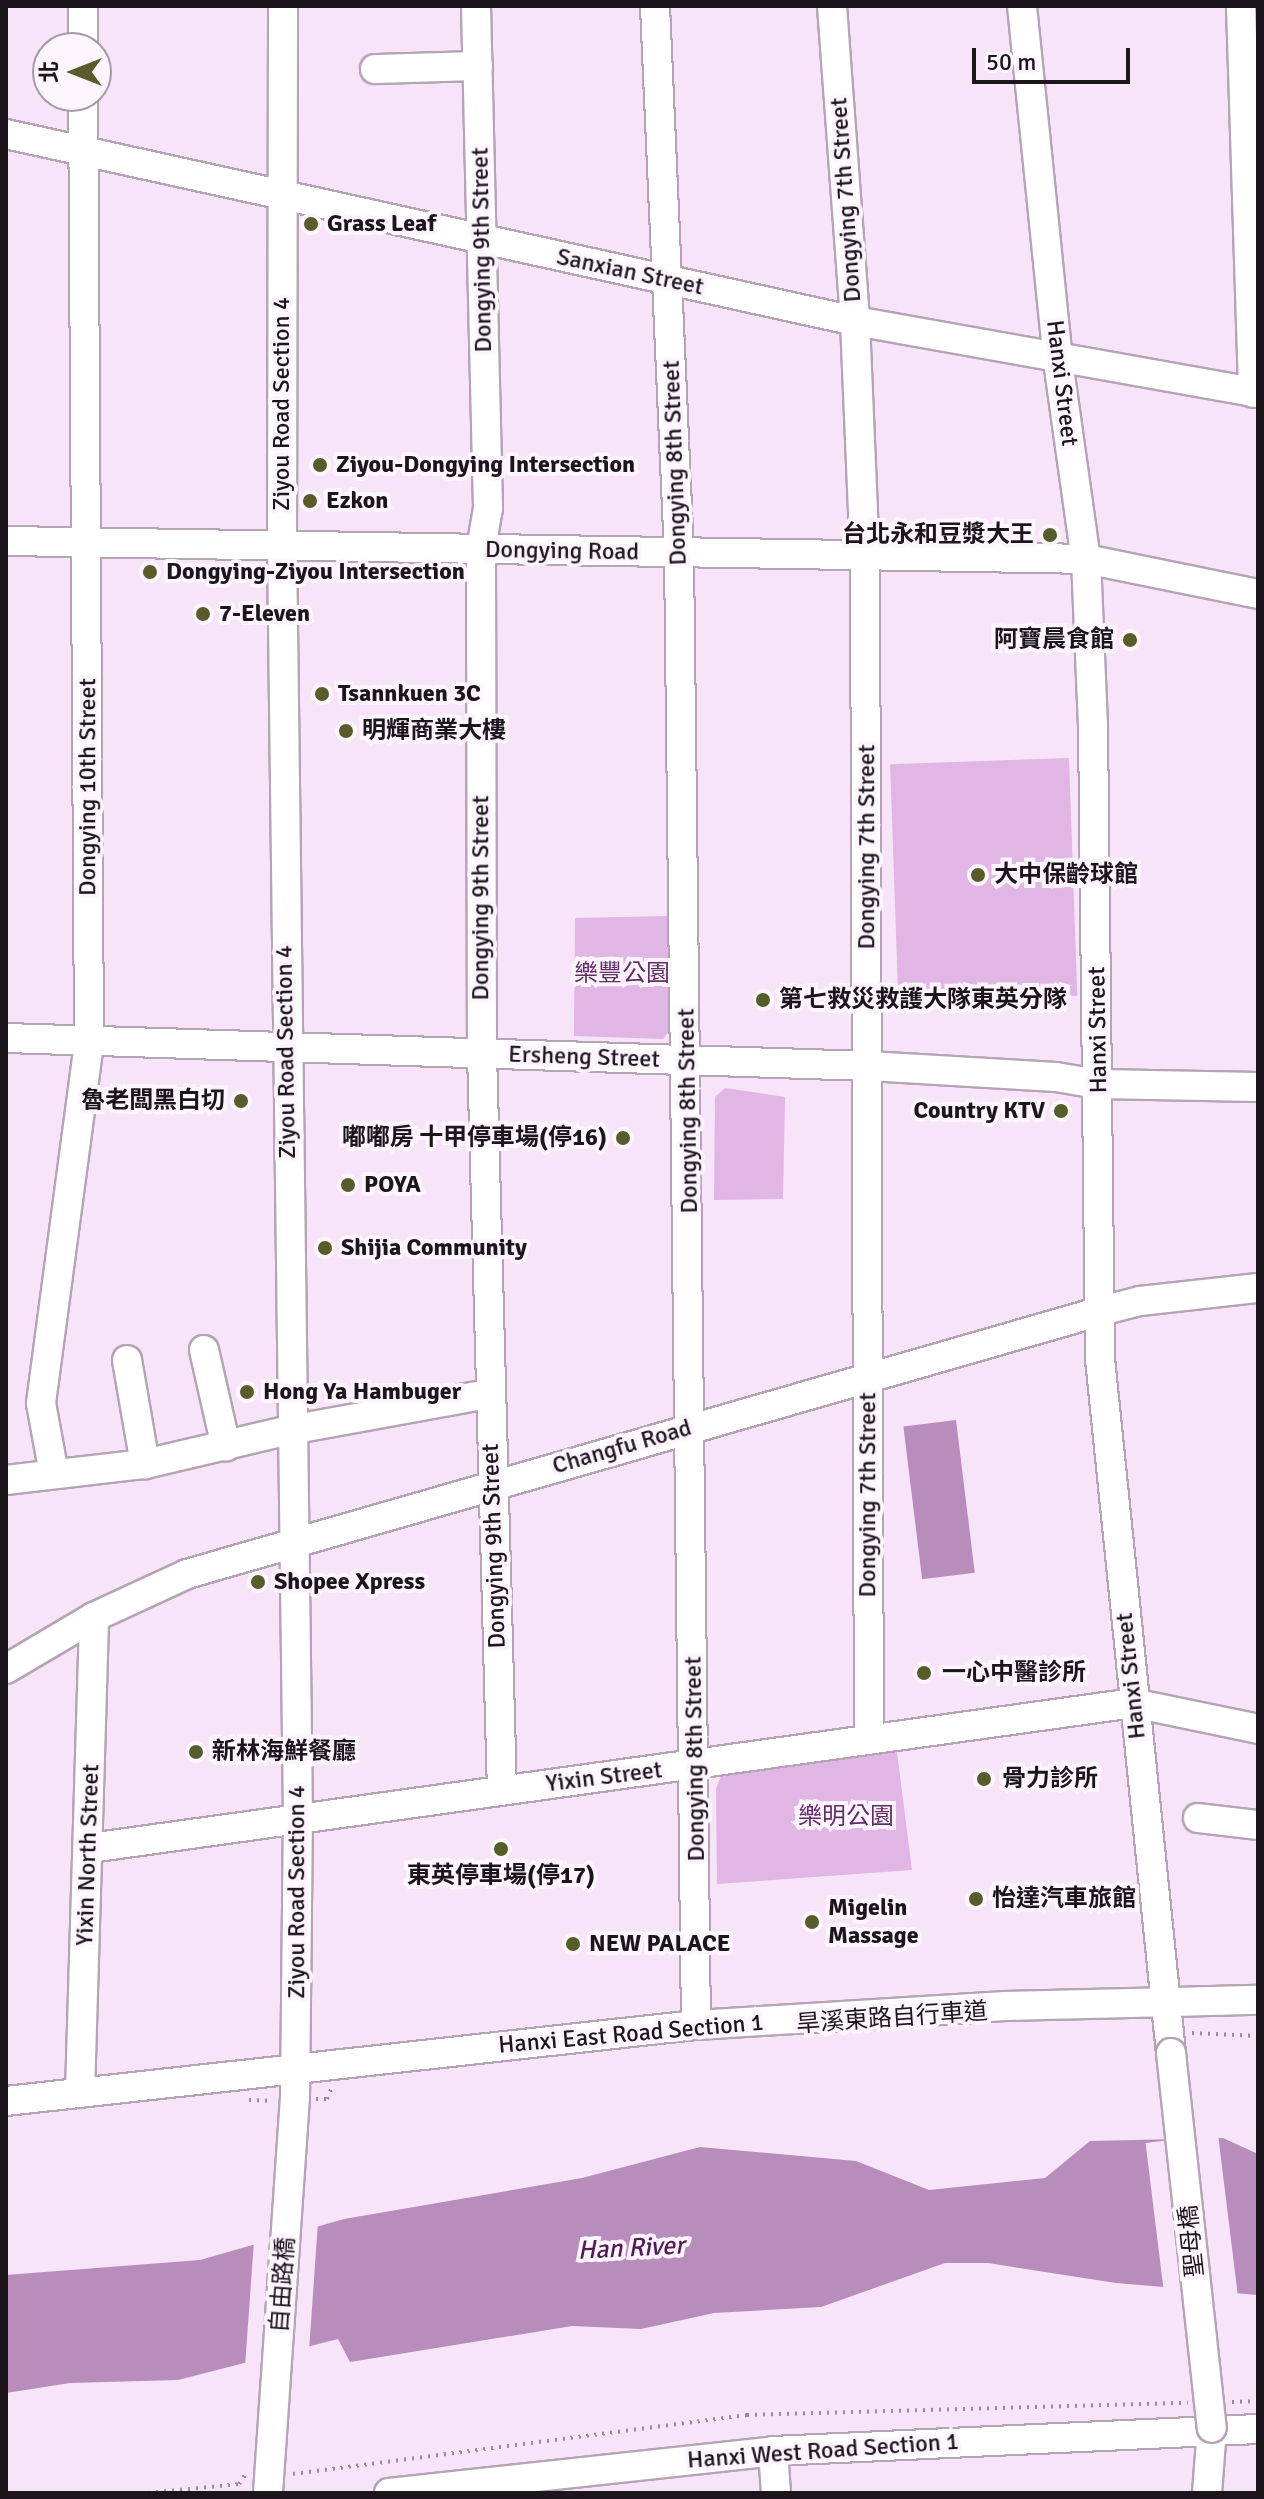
<!DOCTYPE html>
<meta charset="utf-8">
<style>
body{margin:0}
#map{position:relative;width:1264px;height:2499px;overflow:hidden;background:#f7e4f8;font-family:Signika,"Noto Sans TC",sans-serif}
div>[style]{position:absolute}
.green>*{inset:0;background:#e1b5e4;transform-origin:0 0}
.water>*{inset:0;background:#b88cbb;transform-origin:0 0}
.pier>*{inset:0;background:#f7e4f8;transform-origin:0 0}
.path>*{height:4px;margin-top:-2px;transform-origin:0;background:repeating-linear-gradient(90deg,#988a98 0 2px,transparent 0 8px)}
.roads{filter:drop-shadow(2px 0 #b5a3b6) drop-shadow(-2px 0 #b5a3b6) drop-shadow(0 2px #b5a3b6) drop-shadow(0 -2px #b5a3b6)}
.minor>*{height:28px;margin:-14px;padding:0 14px;transform-origin:14px;border-radius:14px;background:#fff}
.bridges{filter:drop-shadow(2px 0 #b5a3b6) drop-shadow(-2px 0 #b5a3b6) drop-shadow(0 2px #b5a3b6) drop-shadow(0 -2px #b5a3b6)}
.minor-bridge>*{height:28px;margin:-14px;padding:0 14px;transform-origin:14px;border-radius:14px;background:#fff}
.dots>*{width:22px;height:22px;translate:-50% -50%;box-sizing:border-box;border:4px solid #fdf5fe;border-radius:50%}
span{translate:-50% -50%;white-space:nowrap;text-align:center;line-height:1.15;-webkit-text-stroke:8px #fdf5fe;paint-order:stroke}
.street-label{font-size:24px;color:#1c151c}
.poi-label{font-size:24px;color:#1c151c;font-weight:700}
.left{translate:0 -50%;text-align:left}
.right{translate:-100% -50%;text-align:right}
.park-label{font-size:24px;color:#622c68}
.water-label{font-size:26px;color:#511b56;font-style:italic}
.frame{position:absolute;inset:0;border:8px solid #1c151c;pointer-events:none}
.north{position:absolute;left:32px;top:32px;width:80px;height:80px;box-sizing:border-box;background:#fdf5fe;border:2px solid #a39ba4;border-radius:50%;rotate:270deg;font-size:22px;font-weight:700;line-height:32px;text-align:center;color:#1c151c}
.north::after{content:'';display:block;margin:auto;width:28px;height:36px;background:#575c2a;clip-path:polygon(50% 0,100% 100%,50% 72%,0 100%)}
.scale{position:absolute;left:972px;top:48px;width:158px;height:36px;box-sizing:border-box;border:4px solid #1c151c;border-top:0;padding-left:10px;font-size:24px;line-height:28px;white-space:nowrap;color:#1c151c;-webkit-text-stroke:6px #fdf5fe;paint-order:stroke}
</style>
<div id="map">
<div class="green">
<i style="left:1069px;top:758px;width:238px;height:179px;rotate:88deg"></i>
<i style="clip-path:polygon(669px 916px,671px 1029px,663px 1039px,574px 1036px,575px 918px)"></i>
<i style="clip-path:polygon(725px 1088px,785px 1097px,783px 1199px,714px 1200px,715px 1097px)"></i>
<i style="clip-path:polygon(897px 1752px,912px 1870px,717px 1884px,716px 1789px,721px 1776px)"></i>
</div>
<div class="water">
<i style="left:956px;top:1420px;width:154px;height:53px;rotate:83deg"></i>
<i style="clip-path:polygon(1223px 2138px,1258px 2154px,1258px 2295px,1116px 2283px,988px 2263px,945px 2263px,821px 2307px,714px 2313px,641px 2329px,572px 2326px,350px 2362px,338px 2339px,178px 2380px,70px 2383px,6px 2393px,6px 2275px,200px 2260px,344px 2219px,582px 2178px,700px 2147px,856px 2161px,929px 2190px,1045px 2178px,1090px 2141px)"></i>
</div>
<div class="pier">
<i style="left:1218px;top:2134px;width:164px;height:73px;rotate:83deg"></i>
<i style="clip-path:polygon(318px 2222px,309px 2351px,245px 2367px,254px 2240px)"></i>
</div>
<div class="path">
<i style="left:1192px;top:2033px;width:66px;rotate:2.6deg"></i>
<i style="left:316px;top:2099px;width:11px"></i>
<i style="left:327px;top:2099px;width:12px;rotate:-66deg"></i>
<i style="left:249px;top:2100px;width:23px;rotate:2deg"></i>
<i style="left:1232px;top:2402px;width:26px;rotate:-2deg"></i>
<i style="left:293px;top:2474px;width:458px;rotate:-7.4deg"></i>
<i style="left:747px;top:2415px;width:441px;rotate:-1.6deg"></i>
<i style="left:148px;top:2493px;width:91px;rotate:-5.6deg"></i>
<i style="left:239px;top:2484px;width:11px;rotate:-56deg"></i>
</div>
<div class="roads">
<div class="minor">
<i style="left:83px;top:6px;width:42px;rotate:90deg"></i>
<i style="left:476px;top:6px;width:502px;rotate:88.63deg"></i>
<i style="left:488px;top:508px;width:42px;rotate:99.7deg"></i>
<i style="left:481px;top:549px;width:504px;rotate:89.89deg"></i>
<i style="left:482px;top:1053px;width:737px;rotate:88.45deg"></i>
<i style="left:655px;top:6px;width:548px;rotate:87.49deg"></i>
<i style="left:679px;top:553px;width:1472px;rotate:89.34deg"></i>
<i style="left:832px;top:6px;width:316px;rotate:85.8deg"></i>
<i style="left:855px;top:321px;width:234px;rotate:87.6deg"></i>
<i style="left:865px;top:555px;width:1183px;rotate:89.81deg"></i>
<i style="left:1022px;top:6px;width:357px;rotate:84.2deg"></i>
<i style="left:1058px;top:361px;width:200px;rotate:82deg"></i>
<i style="left:1086px;top:559px;width:166px;rotate:87.6deg"></i>
<i style="left:1093px;top:725px;width:634px;rotate:89.37deg"></i>
<i style="left:1100px;top:1359px;width:698px;rotate:84.16deg"></i>
<i style="left:1241px;top:6px;width:387px;rotate:88.2deg"></i>
<i style="left:375px;top:69px;width:103px;rotate:-1.7deg"></i>
<i style="left:6px;top:134px;width:869px;rotate:12.42deg"></i>
<i style="left:855px;top:321px;width:409px;rotate:10.1deg"></i>
<i style="left:6px;top:541px;width:1080px;rotate:0.95deg"></i>
<i style="left:1086px;top:559px;width:176px;rotate:11.5deg"></i>
<i style="left:6px;top:1038px;width:863px;rotate:1.86deg"></i>
<i style="left:869px;top:1066px;width:187px;rotate:3.4deg"></i>
<i style="left:1056px;top:1077px;width:43px;rotate:9.5deg"></i>
<i style="left:1098px;top:1084px;width:160px;rotate:1.1deg"></i>
<i style="left:204px;top:1350px;width:99px;rotate:77.2deg"></i>
<i style="left:127px;top:1360px;width:106px;rotate:80.2deg"></i>
<i style="left:54px;top:1474px;width:72px;rotate:-100.4deg"></i>
<i style="left:41px;top:1403px;width:365px;rotate:-82.4deg"></i>
<i style="left:89px;top:1041px;width:945px;rotate:-90.36deg"></i>
<i style="left:6px;top:1480px;width:140px;rotate:-6.6deg"></i>
<i style="left:145px;top:1464px;width:149px;rotate:-13.2deg"></i>
<i style="left:290px;top:1430px;width:201px;rotate:-10.3deg"></i>
<i style="left:6px;top:1669px;width:102px;rotate:-30.6deg"></i>
<i style="left:94px;top:1617px;width:102px;rotate:-24.8deg"></i>
<i style="left:187px;top:1574px;width:951px;rotate:-16.05deg"></i>
<i style="left:1101px;top:1311px;width:40px;rotate:-14.4deg"></i>
<i style="left:1140px;top:1301px;width:119px;rotate:-6.3deg"></i>
<i style="left:1198px;top:1818px;width:60px;rotate:6.7deg"></i>
<i style="left:90px;top:1848px;width:1053px;rotate:-7.91deg"></i>
<i style="left:1133px;top:1703px;width:128px;rotate:11.7deg"></i>
<i style="left:80px;top:2093px;width:476px;rotate:-88.3deg"></i>
<i style="left:6px;top:2101px;width:694px;rotate:-6.29deg"></i>
<i style="left:696px;top:2025px;width:310px;rotate:-3.5deg"></i>
<i style="left:1005px;top:2006px;width:253px;rotate:-1.4deg"></i>
<i style="left:773px;top:2451px;width:42px;rotate:85.9deg"></i>
<i style="left:268px;top:2493px;width:396px;rotate:-86.1deg"></i>
<i style="left:295px;top:2098px;width:280px;rotate:-89.4deg"></i>
<i style="left:298px;top:1818px;width:1272px;rotate:-90.72deg"></i>
<i style="left:282px;top:546px;width:540px;rotate:-89.89deg"></i>
<i style="left:389px;top:2493px;width:386px;rotate:-6.2deg"></i>
<i style="left:773px;top:2451px;width:485px;rotate:-2.6deg"></i>
<i style="left:1207px;top:2493px;width:65px;rotate:-85.6deg"></i>
</div>
</div>
<div class="bridges">
<div class="minor-bridge">
<i style="left:1171px;top:2053px;width:377px;rotate:83.8deg"></i>
</div>
</div>
<div class="dots">
<i style="left:311px;top:224px;background:#575c2a"></i>
<i style="left:320px;top:465px;background:#575c2a"></i>
<i style="left:310px;top:501px;background:#575c2a"></i>
<i style="left:1050px;top:535px;background:#575c2a"></i>
<i style="left:150px;top:572px;background:#575c2a"></i>
<i style="left:203px;top:614px;background:#575c2a"></i>
<i style="left:1130px;top:640px;background:#575c2a"></i>
<i style="left:322px;top:694px;background:#575c2a"></i>
<i style="left:346px;top:731px;background:#575c2a"></i>
<i style="left:978px;top:875px;background:#575c2a"></i>
<i style="left:763px;top:1000px;background:#575c2a"></i>
<i style="left:241px;top:1101px;background:#575c2a"></i>
<i style="left:1061px;top:1111px;background:#575c2a"></i>
<i style="left:623px;top:1138px;background:#575c2a"></i>
<i style="left:348px;top:1185px;background:#575c2a"></i>
<i style="left:325px;top:1248px;background:#575c2a"></i>
<i style="left:247px;top:1392px;background:#575c2a"></i>
<i style="left:258px;top:1582px;background:#575c2a"></i>
<i style="left:924px;top:1673px;background:#575c2a"></i>
<i style="left:196px;top:1752px;background:#575c2a"></i>
<i style="left:984px;top:1779px;background:#575c2a"></i>
<i style="left:501px;top:1849px;background:#575c2a"></i>
<i style="left:976px;top:1899px;background:#575c2a"></i>
<i style="left:812px;top:1922px;background:#575c2a"></i>
<i style="left:573px;top:1944px;background:#575c2a"></i>
</div>
<div class="street-label">
<span style="left:846px;top:200px;rotate:-94deg">Dongying 7th Street</span>
<span style="left:482px;top:250px;rotate:-91deg">Dongying 9th Street</span>
<span style="left:630px;top:272px;rotate:12deg">Sanxian Street</span>
<span style="left:1062px;top:383px;rotate:83deg">Hanxi Street</span>
<span style="left:282px;top:404px;rotate:-90deg">Ziyou Road Section 4</span>
<span style="left:675px;top:463px;rotate:-92deg">Dongying 8th Street</span>
<span style="left:562px;top:551px;rotate:1deg">Dongying Road</span>
<span style="left:88px;top:787px;rotate:-90deg">Dongying 10th Street</span>
<span style="left:867px;top:847px;rotate:-90deg">Dongying 7th Street</span>
<span style="left:481px;top:898px;rotate:-90deg">Dongying 9th Street</span>
<span style="left:1098px;top:1030px;rotate:-91deg">Hanxi Street</span>
<span style="left:286px;top:1052px;rotate:-91deg">Ziyou Road Section 4</span>
<span style="left:584px;top:1057px;rotate:2deg">Ersheng Street</span>
<span style="left:688px;top:1111px;rotate:-91deg">Dongying 8th Street</span>
<span style="left:622px;top:1447px;rotate:-16deg">Changfu Road</span>
<span style="left:868px;top:1495px;rotate:-90deg">Dongying 7th Street</span>
<span style="left:494px;top:1546px;rotate:-92deg">Dongying 9th Street</span>
<span style="left:1131px;top:1676px;rotate:-96deg">Hanxi Street</span>
<span style="left:695px;top:1759px;rotate:-91deg">Dongying 8th Street</span>
<span style="left:604px;top:1777px;rotate:-7deg">Yixin Street</span>
<span style="left:88px;top:1855px;rotate:-88deg">Yixin North Street</span>
<span style="left:297px;top:1892px;rotate:-90deg">Ziyou Road Section 4</span>
<span style="left:892px;top:2018px;rotate:-4deg">旱溪東路自行車道</span>
<span style="left:631px;top:2034px;rotate:-5deg">Hanxi East Road Section 1</span>
<span style="left:1192px;top:2241px;rotate:-96deg">聖母橋</span>
<span style="left:283px;top:2285px;rotate:-86deg">自由路橋</span>
<span style="left:823px;top:2451px;rotate:-4deg">Hanxi West Road Section 1</span>
</div>
<div class="poi-label">
<span class="left" style="left:327px;top:224px">Grass Leaf</span>
<span class="left" style="left:336px;top:465px">Ziyou-Dongying Intersection</span>
<span class="left" style="left:326px;top:501px">Ezkon</span>
<span class="right" style="left:1034px;top:535px">台北永和豆漿大王</span>
<span class="left" style="left:166px;top:572px">Dongying-Ziyou Intersection</span>
<span class="left" style="left:219px;top:614px">7-Eleven</span>
<span class="right" style="left:1114px;top:640px">阿寶晨食館</span>
<span class="left" style="left:338px;top:694px">Tsannkuen 3C</span>
<span class="left" style="left:362px;top:731px">明輝商業大樓</span>
<span class="left" style="left:994px;top:875px">大中保齡球館</span>
<span class="left" style="left:779px;top:1000px">第七救災救護大隊東英分隊</span>
<span class="right" style="left:225px;top:1101px">魯老闆黑白切</span>
<span class="right" style="left:1045px;top:1111px">Country KTV</span>
<span class="right" style="left:607px;top:1138px">嘟嘟房 十甲停車場(停16)</span>
<span class="left" style="left:364px;top:1185px">POYA</span>
<span class="left" style="left:341px;top:1248px">Shijia Community</span>
<span class="left" style="left:263px;top:1392px">Hong Ya Hambuger</span>
<span class="left" style="left:274px;top:1582px">Shopee Xpress</span>
<span class="left" style="left:942px;top:1673px">一心中醫診所</span>
<span class="left" style="left:212px;top:1752px">新林海鮮餐廳</span>
<span class="left" style="left:1002px;top:1779px">骨力診所</span>
<span style="left:501px;top:1876px">東英停車場(停17)</span>
<span class="left" style="left:992px;top:1899px">怡達汽車旅館</span>
<span class="left" style="left:828px;top:1922px">Migelin<br>Massage</span>
<span class="left" style="left:589px;top:1944px">NEW PALACE</span>
</div>
<div class="park-label">
<span style="left:622px;top:974px">樂豐公園</span>
<span style="left:846px;top:1817px">樂明公園</span>
</div>
<div class="water-label">
<span style="left:631px;top:2249px;rotate:-3deg">Han River</span>
</div>
<div class="frame"></div>
<div class="north">北</div>
<div class="scale">50 m</div>
</div>
